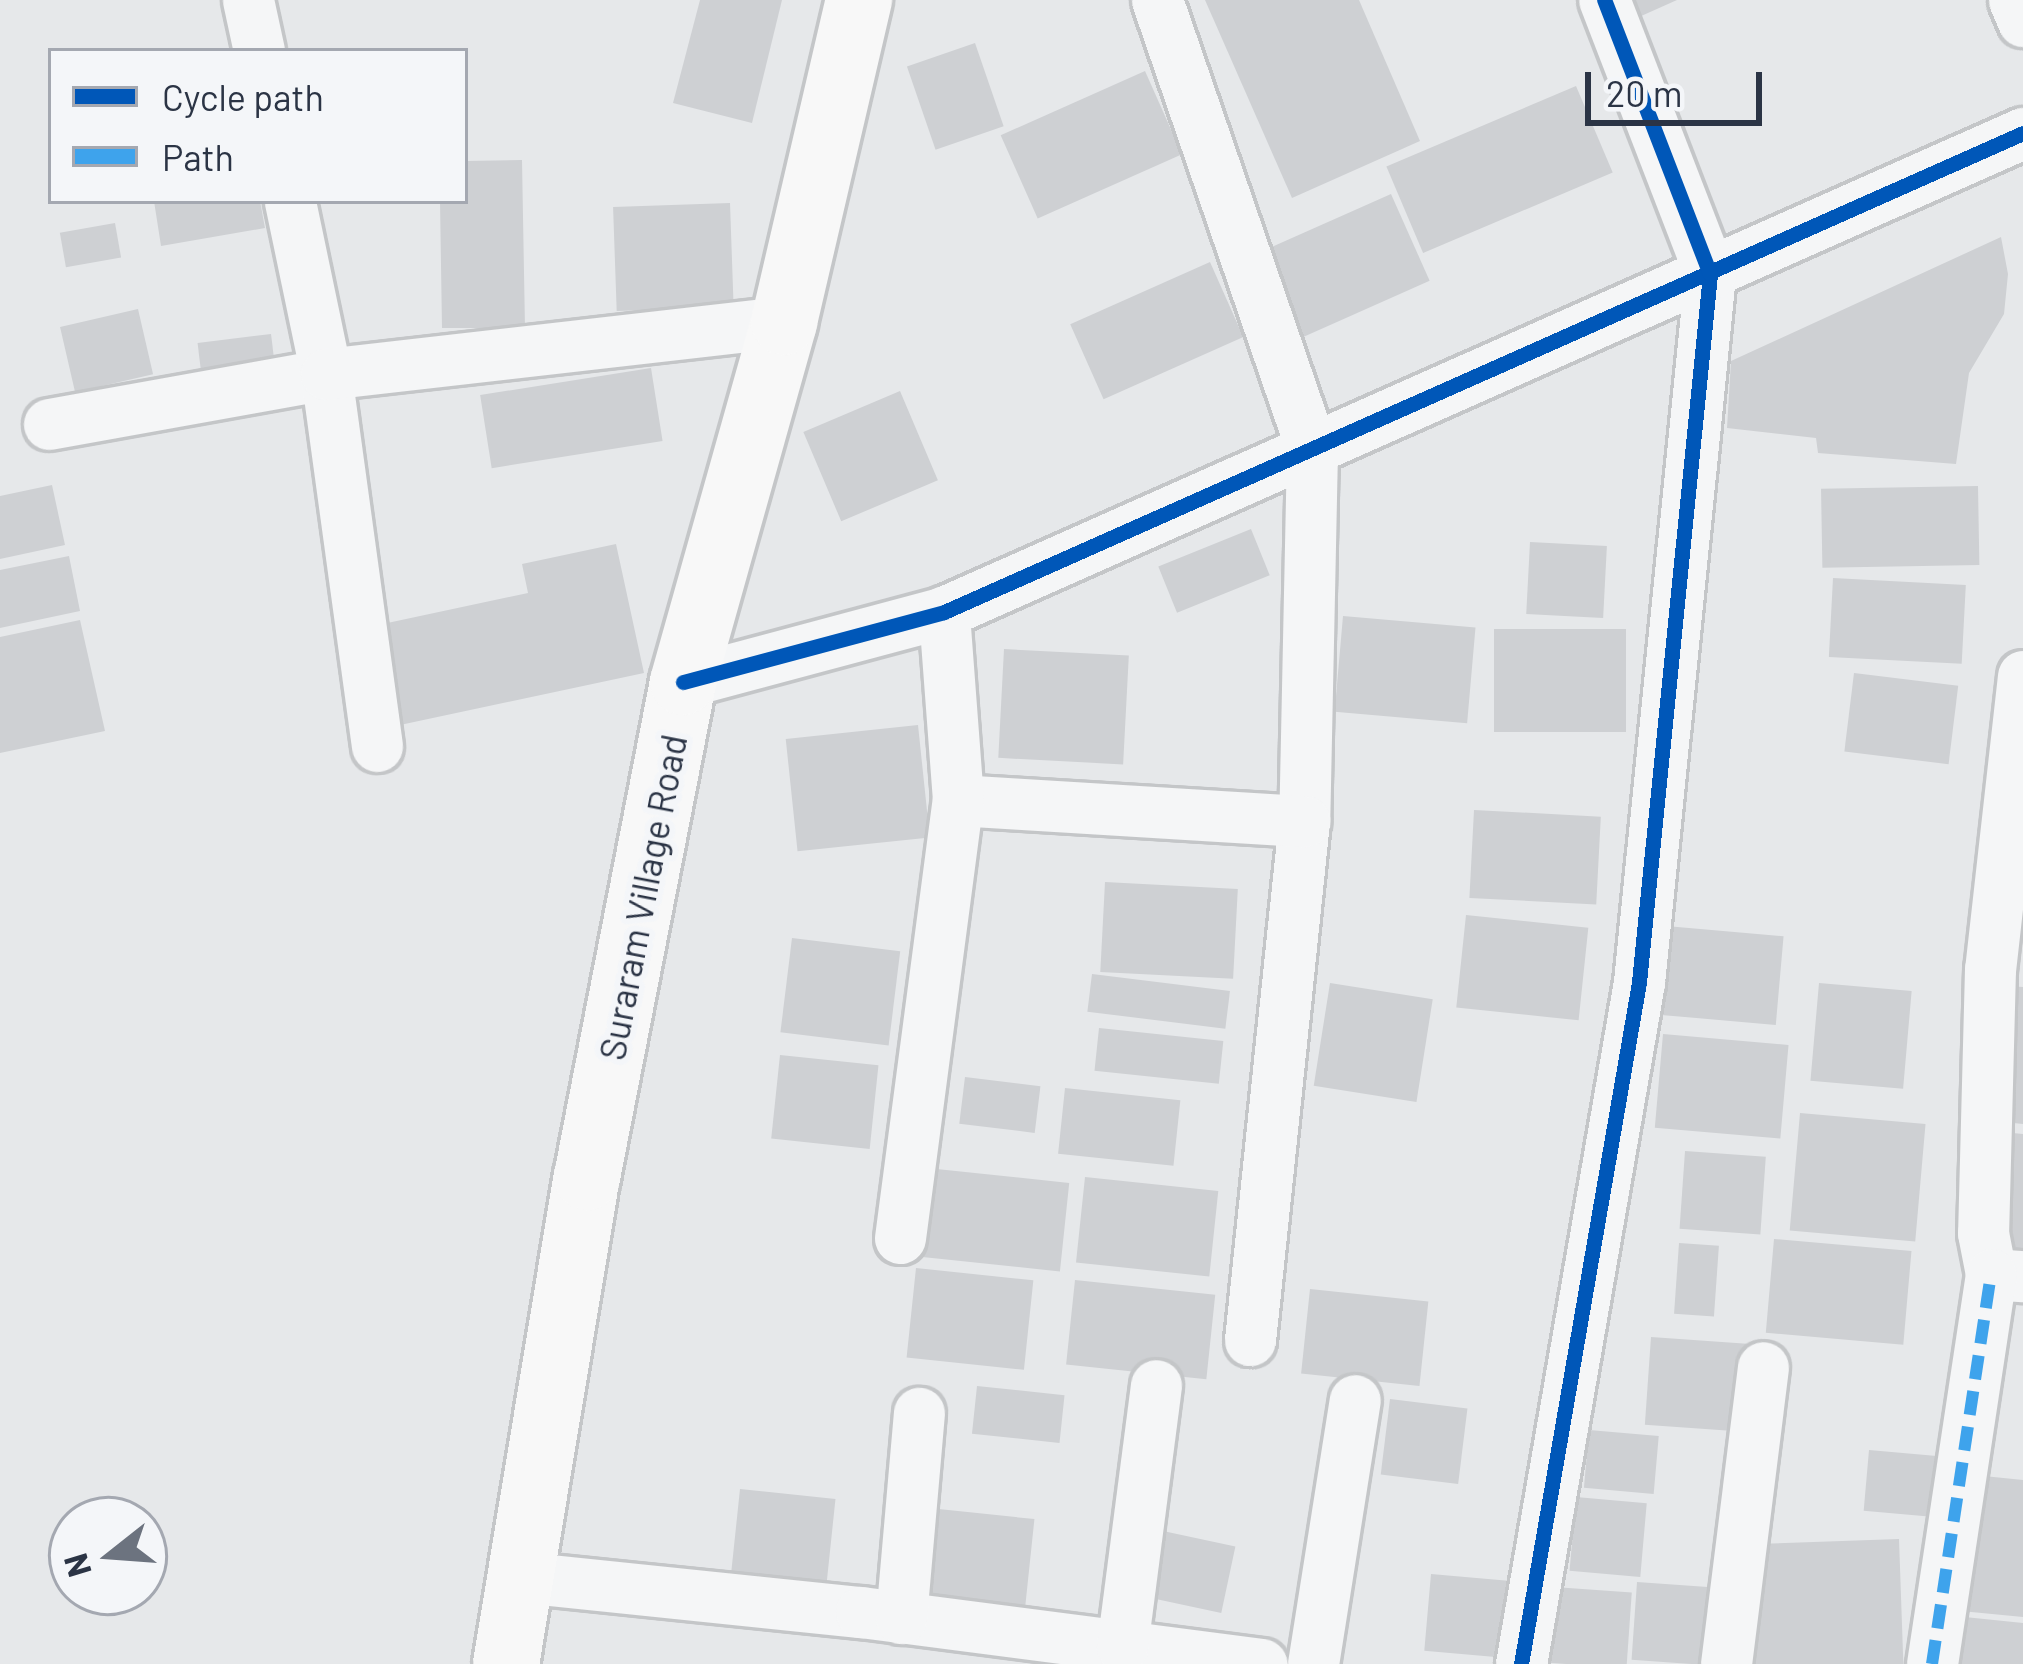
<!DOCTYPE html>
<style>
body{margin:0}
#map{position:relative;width:2023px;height:1664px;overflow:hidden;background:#e6e8ea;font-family:Barlow,sans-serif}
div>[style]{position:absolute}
.building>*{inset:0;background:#ced0d3;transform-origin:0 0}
.roads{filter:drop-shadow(3px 0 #c4c6c8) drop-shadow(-3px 0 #c4c6c8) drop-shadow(0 3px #c4c6c8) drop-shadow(0 -3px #c4c6c8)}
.street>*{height:51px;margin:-25.5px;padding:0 25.5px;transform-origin:25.5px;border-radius:25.5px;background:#f5f6f7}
.secondary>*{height:66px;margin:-33px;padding:0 33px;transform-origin:33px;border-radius:33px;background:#f8f8f8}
.quiet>*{height:12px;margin-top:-6px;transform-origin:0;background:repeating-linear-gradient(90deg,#3ea3ec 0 24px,transparent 0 36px)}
.cycleway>*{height:15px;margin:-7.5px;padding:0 7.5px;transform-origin:7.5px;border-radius:7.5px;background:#0057b8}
span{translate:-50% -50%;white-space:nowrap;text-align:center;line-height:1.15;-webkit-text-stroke:12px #f4f6f9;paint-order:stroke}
.street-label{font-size:36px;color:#2b3445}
.legend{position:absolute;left:48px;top:48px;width:420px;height:156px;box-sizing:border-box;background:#f4f6f9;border:3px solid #a4a8b1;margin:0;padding:15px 21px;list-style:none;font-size:36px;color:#2b3445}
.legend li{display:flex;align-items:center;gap:24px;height:60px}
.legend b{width:60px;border:3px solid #a4a8b1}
.north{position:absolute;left:48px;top:1496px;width:120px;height:120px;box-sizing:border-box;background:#f4f6f9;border:3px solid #a4a8b1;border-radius:50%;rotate:253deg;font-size:33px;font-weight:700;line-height:48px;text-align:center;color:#2b3445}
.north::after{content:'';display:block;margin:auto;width:42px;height:54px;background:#6c737f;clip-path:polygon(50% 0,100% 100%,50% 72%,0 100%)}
.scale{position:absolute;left:1585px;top:72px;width:177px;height:54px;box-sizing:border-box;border:6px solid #2b3445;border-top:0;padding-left:15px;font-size:36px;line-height:42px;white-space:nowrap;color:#2b3445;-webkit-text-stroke:9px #f4f6f9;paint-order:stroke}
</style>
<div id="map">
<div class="building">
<i style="clip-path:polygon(700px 0,782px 0,752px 123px,673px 103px)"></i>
<i style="clip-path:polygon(1205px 0,1359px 0,1420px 141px,1292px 198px)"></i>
<i style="clip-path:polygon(1621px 0,1677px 0,1630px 21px)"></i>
<i style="left:975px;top:43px;width:88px;height:72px;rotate:71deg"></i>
<i style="left:1145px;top:71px;width:91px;height:158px;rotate:66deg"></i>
<i style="left:1576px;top:86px;width:94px;height:206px;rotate:67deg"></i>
<i style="clip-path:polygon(522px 160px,525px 328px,442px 328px,440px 201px,465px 201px,465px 161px)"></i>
<i style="left:1391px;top:194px;width:95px;height:139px;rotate:66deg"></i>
<i style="clip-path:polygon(154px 201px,260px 201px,265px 228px,161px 246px)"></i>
<i style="left:730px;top:203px;width:104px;height:117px;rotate:88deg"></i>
<i style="left:115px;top:223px;width:35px;height:56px;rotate:80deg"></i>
<i style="clip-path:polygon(2001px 237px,2008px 274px,2004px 314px,1969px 373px,1956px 464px,1818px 453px,1816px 438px,1727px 428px,1731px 361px)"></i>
<i style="left:1210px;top:262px;width:82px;height:153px;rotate:66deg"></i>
<i style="left:138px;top:309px;width:67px;height:80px;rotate:77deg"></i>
<i style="left:271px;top:334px;width:33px;height:74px;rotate:83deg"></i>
<i style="left:651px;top:368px;width:74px;height:173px;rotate:81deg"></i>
<i style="left:900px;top:391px;width:97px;height:105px;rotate:67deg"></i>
<i style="clip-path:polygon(52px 485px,65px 545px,0 559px,0 496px)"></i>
<i style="left:1978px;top:486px;width:79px;height:157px;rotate:89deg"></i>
<i style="left:1251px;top:529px;width:50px;height:100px;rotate:68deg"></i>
<i style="left:1530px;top:542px;width:77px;height:72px;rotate:3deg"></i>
<i style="clip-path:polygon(616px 544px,644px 673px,400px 725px,378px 625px,528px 593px,522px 564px)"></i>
<i style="clip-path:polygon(69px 556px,80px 611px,0 628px,0 570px)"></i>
<i style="left:1833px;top:578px;width:133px;height:79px;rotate:3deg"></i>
<i style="left:1343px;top:616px;width:133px;height:96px;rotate:5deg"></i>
<i style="clip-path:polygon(80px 620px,105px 731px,0 753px,0 637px)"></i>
<i style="left:1494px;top:629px;width:132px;height:103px"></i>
<i style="left:1004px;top:649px;width:125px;height:109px;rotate:3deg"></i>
<i style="left:1854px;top:673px;width:105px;height:79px;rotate:7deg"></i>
<i style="left:918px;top:725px;width:113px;height:133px;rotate:84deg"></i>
<i style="left:1474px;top:810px;width:127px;height:88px;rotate:3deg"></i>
<i style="left:1105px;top:882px;width:133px;height:90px;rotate:3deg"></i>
<i style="left:1466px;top:915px;width:123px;height:93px;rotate:6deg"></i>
<i style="left:1666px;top:926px;width:118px;height:89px;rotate:5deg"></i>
<i style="left:792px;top:938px;width:109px;height:95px;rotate:7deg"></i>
<i style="left:1092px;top:974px;width:139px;height:38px;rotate:7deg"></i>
<i style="left:1330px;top:983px;width:104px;height:104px;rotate:9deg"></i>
<i style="left:1819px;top:983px;width:93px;height:98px;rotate:5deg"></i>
<i style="clip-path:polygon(2007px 986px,2023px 987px,2023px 1124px,1994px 1121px)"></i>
<i style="left:1099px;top:1028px;width:125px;height:43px;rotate:6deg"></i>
<i style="left:1663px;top:1034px;width:126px;height:94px;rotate:5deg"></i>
<i style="left:780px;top:1055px;width:99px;height:84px;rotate:6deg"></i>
<i style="left:965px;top:1077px;width:76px;height:47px;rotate:7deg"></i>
<i style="left:1065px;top:1088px;width:116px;height:66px;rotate:6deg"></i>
<i style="left:1800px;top:1113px;width:126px;height:118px;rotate:5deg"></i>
<i style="clip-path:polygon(2002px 1132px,2023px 1134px,2023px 1256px,1991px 1252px)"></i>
<i style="left:1685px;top:1151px;width:81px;height:78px;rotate:4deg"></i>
<i style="left:927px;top:1168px;width:143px;height:89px;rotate:6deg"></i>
<i style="left:1085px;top:1177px;width:134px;height:86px;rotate:6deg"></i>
<i style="left:1774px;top:1239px;width:138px;height:94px;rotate:5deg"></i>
<i style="left:1679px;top:1243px;width:40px;height:71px;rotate:4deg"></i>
<i style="left:916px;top:1268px;width:118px;height:90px;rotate:6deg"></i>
<i style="left:1075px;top:1280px;width:141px;height:85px;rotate:6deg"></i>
<i style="left:1310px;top:1289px;width:119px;height:85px;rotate:6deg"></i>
<i style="left:1651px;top:1337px;width:96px;height:88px;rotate:4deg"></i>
<i style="left:977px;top:1386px;width:88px;height:48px;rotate:6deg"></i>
<i style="left:1390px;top:1399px;width:78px;height:76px;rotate:7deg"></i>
<i style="left:1589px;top:1430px;width:70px;height:58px;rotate:5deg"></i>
<i style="left:1869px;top:1450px;width:68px;height:61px;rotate:5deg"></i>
<i style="clip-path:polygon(1974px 1475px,2023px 1480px,2023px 1617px,1961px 1611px)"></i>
<i style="left:740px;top:1489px;width:96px;height:88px;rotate:6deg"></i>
<i style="left:1576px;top:1497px;width:71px;height:74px;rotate:5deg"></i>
<i style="left:929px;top:1508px;width:106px;height:95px;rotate:6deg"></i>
<i style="left:1163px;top:1531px;width:74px;height:68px;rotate:12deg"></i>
<i style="left:1899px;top:1539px;width:125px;height:153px;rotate:88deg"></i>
<i style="left:1431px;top:1574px;width:80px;height:77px;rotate:5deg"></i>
<i style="left:1637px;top:1582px;width:78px;height:78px;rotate:4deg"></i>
<i style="left:1540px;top:1586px;width:92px;height:76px;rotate:4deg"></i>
<i style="clip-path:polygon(1955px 1616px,2023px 1623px,2023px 1664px,1950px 1664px)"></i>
</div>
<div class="roads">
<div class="street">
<i style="left:248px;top:0;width:52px;rotate:77.8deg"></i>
<i style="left:1157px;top:0;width:476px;rotate:71deg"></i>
<i style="left:1312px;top:450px;width:371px;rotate:91.2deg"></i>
<i style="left:1304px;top:821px;width:522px;rotate:95.94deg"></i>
<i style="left:2014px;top:0;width:23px;rotate:67deg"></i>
<i style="left:49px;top:424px;width:281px;rotate:-10.2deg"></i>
<i style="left:326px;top:374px;width:177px;rotate:-101.8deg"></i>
<i style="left:2023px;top:676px;width:295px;rotate:96.4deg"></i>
<i style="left:1990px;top:969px;width:264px;rotate:91.5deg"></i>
<i style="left:1983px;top:1233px;width:42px;rotate:79deg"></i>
<i style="left:1991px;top:1274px;width:32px;rotate:4deg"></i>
<i style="left:683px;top:682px;width:270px;rotate:-15deg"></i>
<i style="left:944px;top:612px;width:1181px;rotate:-23.94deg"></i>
<i style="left:377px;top:746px;width:375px;rotate:-97.8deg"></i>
<i style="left:326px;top:374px;width:461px;rotate:-6.5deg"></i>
<i style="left:958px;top:800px;width:347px;rotate:3.5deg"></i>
<i style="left:900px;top:1238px;width:442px;rotate:-82.5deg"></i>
<i style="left:958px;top:800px;width:189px;rotate:-94.3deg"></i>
<i style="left:521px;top:1577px;width:342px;rotate:5.9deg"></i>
<i style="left:861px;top:1612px;width:404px;rotate:7.4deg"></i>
<i style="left:901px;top:1618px;width:206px;rotate:-85deg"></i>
<i style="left:1122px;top:1647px;width:264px;rotate:-82.6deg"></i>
<i style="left:1313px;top:1664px;width:267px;rotate:-81deg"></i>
<i style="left:1521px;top:1664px;width:692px;rotate:-80.18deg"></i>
<i style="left:1639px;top:982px;width:712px;rotate:-84.27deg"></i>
<i style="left:1710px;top:274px;width:294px;rotate:-111.1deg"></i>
<i style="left:1726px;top:1664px;width:299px;rotate:-82.9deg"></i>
<i style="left:1932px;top:1664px;width:394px;rotate:-81.4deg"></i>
</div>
<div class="secondary">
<i style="left:506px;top:1664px;width:494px;rotate:-80.6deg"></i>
<i style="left:587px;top:1177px;width:504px;rotate:-79.02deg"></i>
<i style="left:683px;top:682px;width:374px;rotate:-74.3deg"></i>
<i style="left:784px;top:322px;width:331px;rotate:-76.9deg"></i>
</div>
</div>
<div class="quiet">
<i style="left:1932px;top:1664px;width:394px;rotate:-81.4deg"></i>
</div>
<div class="cycleway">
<i style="left:683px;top:682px;width:270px;rotate:-15deg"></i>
<i style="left:944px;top:612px;width:1181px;rotate:-23.94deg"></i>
<i style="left:1521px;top:1664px;width:692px;rotate:-80.18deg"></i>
<i style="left:1639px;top:982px;width:712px;rotate:-84.27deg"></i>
<i style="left:1710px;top:274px;width:294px;rotate:-111.1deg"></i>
</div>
<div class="street-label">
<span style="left:642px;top:897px;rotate:-79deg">Suraram Village Road</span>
</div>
<ul class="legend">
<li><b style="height:15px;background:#0057b8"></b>Cycle path</li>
<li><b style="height:15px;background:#3ea3ec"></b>Path</li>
</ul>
<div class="north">N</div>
<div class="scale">20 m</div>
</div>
